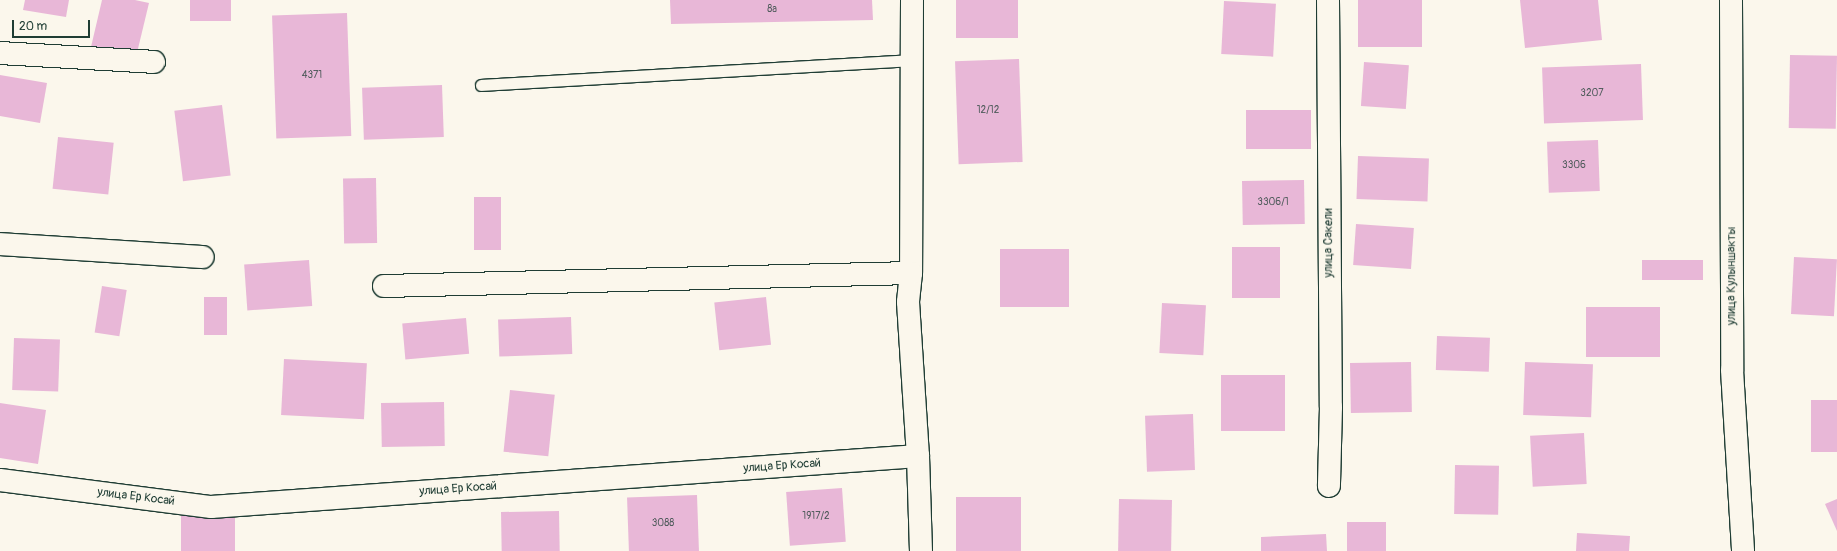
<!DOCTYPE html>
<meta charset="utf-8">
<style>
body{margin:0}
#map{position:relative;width:1837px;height:551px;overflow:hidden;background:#fbf7ec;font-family:Pangolin,sans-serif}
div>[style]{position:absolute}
.building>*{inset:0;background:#e8b7d7;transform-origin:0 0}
.roads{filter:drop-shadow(1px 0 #1f3d34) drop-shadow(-1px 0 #1f3d34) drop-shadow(0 1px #1f3d34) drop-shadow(0 -1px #1f3d34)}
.lane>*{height:11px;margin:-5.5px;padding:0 5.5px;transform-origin:5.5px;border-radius:5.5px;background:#fbf7ec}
.street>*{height:22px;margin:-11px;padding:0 11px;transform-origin:11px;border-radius:11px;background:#fbf7ec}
span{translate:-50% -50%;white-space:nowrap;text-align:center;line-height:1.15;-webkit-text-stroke:3px #fbf7ec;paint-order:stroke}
.number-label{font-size:10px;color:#515c5d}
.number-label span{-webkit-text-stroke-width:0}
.street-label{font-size:12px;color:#1f3d34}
.scale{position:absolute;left:12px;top:20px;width:78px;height:18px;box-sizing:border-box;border:2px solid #1f3d34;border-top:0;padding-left:5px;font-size:12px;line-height:14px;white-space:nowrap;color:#1f3d34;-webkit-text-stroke:3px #fbf7ec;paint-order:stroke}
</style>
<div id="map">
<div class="building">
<i style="clip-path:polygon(25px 0,69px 0,66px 17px,23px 10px)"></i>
<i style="clip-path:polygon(102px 0,135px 0,149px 3px,136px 57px,91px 47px)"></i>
<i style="left:190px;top:0;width:41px;height:21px"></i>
<i style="clip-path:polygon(670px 0,872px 0,873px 20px,671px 24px)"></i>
<i style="left:956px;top:0;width:62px;height:38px"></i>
<i style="left:1358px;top:0;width:64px;height:47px"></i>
<i style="clip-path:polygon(1520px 0,1598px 0,1602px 40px,1525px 48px)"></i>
<i style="left:1224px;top:1px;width:52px;height:53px;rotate:3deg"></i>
<i style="left:347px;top:13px;width:123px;height:75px;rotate:88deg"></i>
<i style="left:1790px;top:55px;width:47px;height:73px;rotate:1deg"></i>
<i style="left:1019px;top:59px;width:103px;height:64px;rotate:88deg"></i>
<i style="left:1364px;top:62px;width:45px;height:44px;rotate:4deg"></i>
<i style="left:1641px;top:64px;width:56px;height:99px;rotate:88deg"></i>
<i style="clip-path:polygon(0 75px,47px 83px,40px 123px,0 116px)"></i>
<i style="left:442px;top:85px;width:52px;height:80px;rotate:88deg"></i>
<i style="left:222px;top:105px;width:71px;height:48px;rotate:83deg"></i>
<i style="left:1246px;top:110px;width:65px;height:39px"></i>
<i style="left:58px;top:137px;width:56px;height:52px;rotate:6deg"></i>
<i style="left:1598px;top:140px;width:51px;height:51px;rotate:88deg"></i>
<i style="left:1358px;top:156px;width:71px;height:43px;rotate:2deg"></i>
<i style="left:376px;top:178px;width:65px;height:33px;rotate:89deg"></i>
<i style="left:1304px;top:180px;width:44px;height:62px;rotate:89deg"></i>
<i style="left:474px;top:197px;width:27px;height:53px"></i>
<i style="left:1356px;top:224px;width:58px;height:41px;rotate:4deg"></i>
<i style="left:1232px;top:247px;width:48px;height:51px"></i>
<i style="left:1069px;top:249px;width:58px;height:69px;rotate:90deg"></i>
<i style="left:1794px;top:257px;width:43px;height:57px;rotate:3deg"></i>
<i style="left:309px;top:260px;width:46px;height:65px;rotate:86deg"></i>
<i style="left:1642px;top:260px;width:61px;height:20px"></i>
<i style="left:102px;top:286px;width:25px;height:47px;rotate:9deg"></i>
<i style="left:204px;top:297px;width:23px;height:38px"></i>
<i style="left:766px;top:297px;width:48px;height:52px;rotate:84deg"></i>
<i style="left:1162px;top:303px;width:44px;height:50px;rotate:3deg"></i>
<i style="left:1586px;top:307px;width:74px;height:50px"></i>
<i style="left:571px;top:317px;width:37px;height:73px;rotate:88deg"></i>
<i style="left:466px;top:318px;width:36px;height:64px;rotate:85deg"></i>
<i style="left:1437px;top:336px;width:53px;height:34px;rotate:2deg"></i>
<i style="left:14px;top:338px;width:46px;height:52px;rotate:2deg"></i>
<i style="left:284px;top:359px;width:83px;height:56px;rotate:3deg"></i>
<i style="left:1411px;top:362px;width:50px;height:61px;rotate:89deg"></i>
<i style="left:1525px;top:362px;width:68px;height:53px;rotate:2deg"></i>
<i style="left:1221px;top:375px;width:64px;height:56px"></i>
<i style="left:510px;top:390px;width:45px;height:62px;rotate:6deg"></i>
<i style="left:1837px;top:400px;width:52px;height:26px;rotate:90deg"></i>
<i style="left:444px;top:402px;width:44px;height:63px;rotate:89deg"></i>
<i style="clip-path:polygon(0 403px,46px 410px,38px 464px,0 458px)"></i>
<i style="left:1193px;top:414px;width:56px;height:48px;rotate:88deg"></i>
<i style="left:1584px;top:433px;width:51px;height:54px;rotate:87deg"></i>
<i style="left:1455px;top:465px;width:44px;height:49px;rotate:1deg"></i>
<i style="left:842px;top:488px;width:54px;height:56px;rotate:86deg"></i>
<i style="left:697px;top:495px;width:56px;height:70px;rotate:88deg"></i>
<i style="left:956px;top:497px;width:65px;height:54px"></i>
<i style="left:1119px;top:499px;width:53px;height:52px;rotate:1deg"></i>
<i style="clip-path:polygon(1837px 499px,1837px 531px,1825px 504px)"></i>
<i style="left:559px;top:511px;width:40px;height:58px;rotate:89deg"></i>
<i style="left:235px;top:516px;width:35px;height:54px;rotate:90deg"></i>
<i style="left:1386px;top:522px;width:29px;height:39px;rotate:90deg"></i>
<i style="clip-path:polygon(1577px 533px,1630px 536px,1629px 551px,1576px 551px)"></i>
<i style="clip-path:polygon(1326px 534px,1327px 551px,1261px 551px,1261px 537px)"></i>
</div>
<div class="roads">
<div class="lane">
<i style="left:481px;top:85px;width:432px;rotate:-3.3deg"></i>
</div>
<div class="street">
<i style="left:912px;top:0;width:273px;rotate:90.2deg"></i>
<i style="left:911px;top:273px;width:29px;rotate:96deg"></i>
<i style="left:908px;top:302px;width:154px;rotate:86.3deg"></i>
<i style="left:918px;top:456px;width:95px;rotate:88.2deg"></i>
<i style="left:1328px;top:0;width:407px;rotate:89.6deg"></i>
<i style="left:1331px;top:407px;width:79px;rotate:91.5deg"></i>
<i style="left:1731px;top:0;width:370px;rotate:89.8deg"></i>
<i style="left:1732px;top:370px;width:181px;rotate:86.5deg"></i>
<i style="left:0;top:53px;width:154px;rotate:3.3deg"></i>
<i style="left:0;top:244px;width:203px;rotate:3.7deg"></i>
<i style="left:384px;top:286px;width:527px;rotate:-1.41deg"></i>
<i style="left:0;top:480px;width:213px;rotate:7.3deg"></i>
<i style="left:211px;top:507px;width:709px;rotate:-4.13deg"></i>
</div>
</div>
<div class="number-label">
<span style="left:772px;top:10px">8а</span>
<span style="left:312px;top:76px">4371</span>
<span style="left:1592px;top:94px">3207</span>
<span style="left:988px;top:111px">12/12</span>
<span style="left:1574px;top:166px">3306</span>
<span style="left:1273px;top:203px">3306/1</span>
<span style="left:816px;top:517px">1917/2</span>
<span style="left:663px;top:524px">3088</span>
</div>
<div class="street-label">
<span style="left:1329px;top:243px;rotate:-90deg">улица Сакели</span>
<span style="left:1732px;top:276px;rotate:-90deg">улица Кулыншакты</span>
<span style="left:782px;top:466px;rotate:-4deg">улица Ер Косай</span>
<span style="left:458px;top:489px;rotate:-4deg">улица Ер Косай</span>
<span style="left:136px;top:497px;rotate:7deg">улица Ер Косай</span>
</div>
<div class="scale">20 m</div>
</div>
